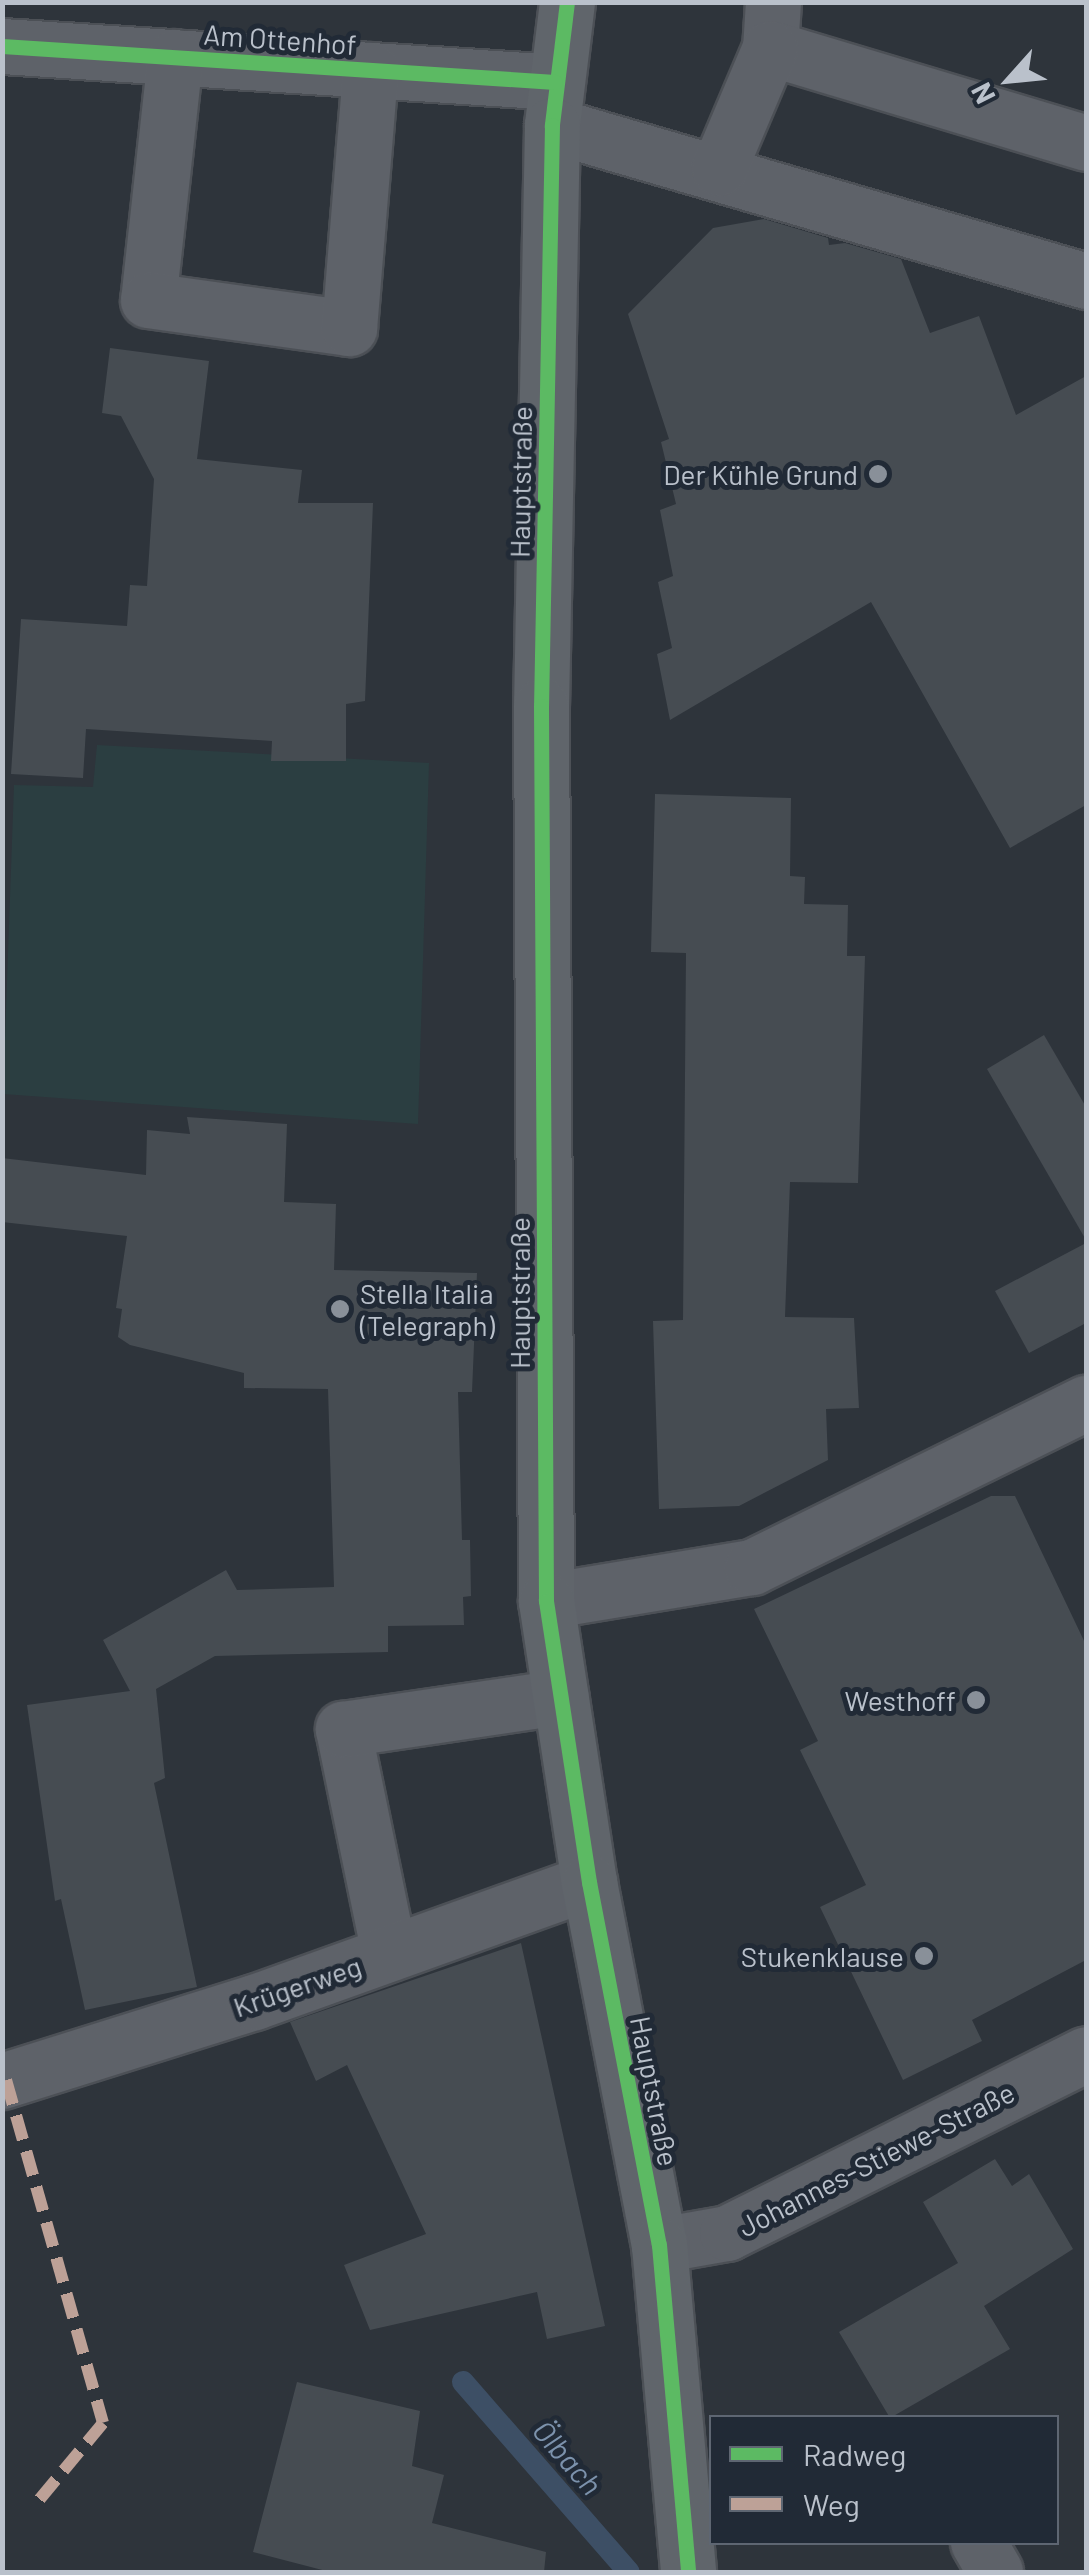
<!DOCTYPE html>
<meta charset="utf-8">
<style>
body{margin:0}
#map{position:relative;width:1089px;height:2575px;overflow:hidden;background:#2e343b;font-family:Barlow,sans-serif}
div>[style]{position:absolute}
.green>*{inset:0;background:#2b3e41}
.stream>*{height:22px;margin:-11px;padding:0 11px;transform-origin:11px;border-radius:11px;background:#3d4f65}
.building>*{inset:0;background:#464c52}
.roads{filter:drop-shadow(2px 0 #4c5056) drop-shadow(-2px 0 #4c5056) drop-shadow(0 2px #4c5056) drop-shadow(0 -2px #4c5056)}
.minor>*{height:55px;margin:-27.5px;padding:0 27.5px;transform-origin:27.5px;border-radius:27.5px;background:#5e6269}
.major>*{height:55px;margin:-27.5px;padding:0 27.5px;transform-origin:27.5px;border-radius:27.5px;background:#60656b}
.quiet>*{height:12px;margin-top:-6px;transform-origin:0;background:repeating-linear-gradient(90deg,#bda197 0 25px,transparent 0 37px)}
.cycleway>*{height:15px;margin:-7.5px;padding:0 7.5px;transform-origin:7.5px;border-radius:7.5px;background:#5cba63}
.dots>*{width:28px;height:28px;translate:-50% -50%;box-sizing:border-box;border:5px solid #212a36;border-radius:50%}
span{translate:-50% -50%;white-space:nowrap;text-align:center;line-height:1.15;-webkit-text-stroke:10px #212a36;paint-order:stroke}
.street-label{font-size:28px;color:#bac1cb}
.poi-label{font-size:28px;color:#bac1cb}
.right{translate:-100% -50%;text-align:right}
.left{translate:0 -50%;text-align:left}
.water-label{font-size:30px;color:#7c92ac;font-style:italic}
.frame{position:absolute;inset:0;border:5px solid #bac1cb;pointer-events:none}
.legend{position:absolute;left:709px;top:2415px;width:350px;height:130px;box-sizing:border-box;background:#212a36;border:2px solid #5e6672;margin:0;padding:12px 18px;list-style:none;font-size:30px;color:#bac1cb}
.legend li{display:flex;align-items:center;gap:20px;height:50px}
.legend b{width:50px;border:2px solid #5e6672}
.north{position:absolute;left:959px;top:30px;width:100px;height:100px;-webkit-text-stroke:8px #212a36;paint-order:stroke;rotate:243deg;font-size:28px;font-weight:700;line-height:40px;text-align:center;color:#bac1cb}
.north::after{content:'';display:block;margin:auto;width:35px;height:45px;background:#bac1cb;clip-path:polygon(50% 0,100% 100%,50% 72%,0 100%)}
</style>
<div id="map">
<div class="green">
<i style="clip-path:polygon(97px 745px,429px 763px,418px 1124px,3px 1094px,14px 785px,93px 787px)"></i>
</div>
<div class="stream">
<i style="left:463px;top:2382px;width:252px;rotate:48.9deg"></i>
</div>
<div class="building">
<i style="clip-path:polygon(764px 219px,828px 238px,829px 245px,845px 243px,901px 259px,930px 333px,979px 316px,1016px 415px,1086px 376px,1086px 805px,1010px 848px,871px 602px,670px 720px,657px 654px,672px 648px,658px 582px,673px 576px,660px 510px,676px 504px,661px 442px,669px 439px,628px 314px,713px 228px)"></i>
<i style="clip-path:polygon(110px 348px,209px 361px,197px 459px,302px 470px,298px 503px,373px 503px,365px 701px,346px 704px,346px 761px,271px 761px,272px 741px,86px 729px,83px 778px,11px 774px,21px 619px,127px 626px,130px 585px,147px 586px,154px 479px,121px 416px,102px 413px)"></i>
<i style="clip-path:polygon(655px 794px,791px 798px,790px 876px,805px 877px,804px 904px,848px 905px,847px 956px,865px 956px,858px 1183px,790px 1182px,785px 1317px,854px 1318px,859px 1408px,826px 1409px,828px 1460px,739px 1506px,659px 1509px,653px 1321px,683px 1320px,686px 953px,651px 952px)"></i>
<i style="clip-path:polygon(1044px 1035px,1086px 1107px,1086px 1240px,987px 1069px)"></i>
<i style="clip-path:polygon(187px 1117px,287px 1124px,284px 1202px,336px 1204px,334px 1270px,477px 1273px,472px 1392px,458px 1392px,462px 1540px,470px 1540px,471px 1596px,463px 1597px,464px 1625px,388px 1626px,388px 1652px,215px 1656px,156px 1689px,165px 1778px,154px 1783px,197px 1987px,85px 2010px,61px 1899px,55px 1901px,27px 1705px,130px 1691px,103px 1640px,226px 1570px,237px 1590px,334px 1587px,328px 1389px,244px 1388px,244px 1373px,130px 1345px,118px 1337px,122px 1309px,116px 1308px,127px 1236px,2px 1222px,2px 1158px,146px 1175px,147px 1130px,190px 1134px)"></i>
<i style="clip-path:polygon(1086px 1243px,1086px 1323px,1029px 1353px,995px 1291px)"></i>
<i style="clip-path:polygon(991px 1496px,1015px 1496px,1086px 1645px,1086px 1960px,972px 2020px,982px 2041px,903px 2080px,820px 1907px,866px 1885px,800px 1750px,818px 1741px,754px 1609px)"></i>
<i style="clip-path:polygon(521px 1943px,605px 2326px,547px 2339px,537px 2292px,370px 2330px,344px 2265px,426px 2234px,347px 2065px,316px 2081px,290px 2022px)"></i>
<i style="clip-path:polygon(995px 2159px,1012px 2186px,1029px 2174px,1073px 2249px,984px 2306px,1010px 2349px,890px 2418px,839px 2332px,958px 2263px,923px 2202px)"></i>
<i style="clip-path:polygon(297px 2382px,420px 2411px,412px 2466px,444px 2475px,432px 2523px,546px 2552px,544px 2572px,330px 2572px,253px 2552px)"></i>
</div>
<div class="roads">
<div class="minor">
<i style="left:773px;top:2px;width:46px;rotate:93.7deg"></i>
<i style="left:770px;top:48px;width:330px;rotate:16.7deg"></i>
<i style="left:2px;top:46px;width:554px;rotate:3.72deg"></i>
<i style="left:175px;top:57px;width:244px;rotate:96.3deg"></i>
<i style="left:148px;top:300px;width:203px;rotate:7.9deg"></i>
<i style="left:349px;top:328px;width:259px;rotate:-85.3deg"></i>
<i style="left:552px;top:125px;width:556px;rotate:16.28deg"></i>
<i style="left:719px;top:168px;width:130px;rotate:-67deg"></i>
<i style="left:546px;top:1601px;width:209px;rotate:-9.4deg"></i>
<i style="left:752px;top:1567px;width:372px;rotate:-26.2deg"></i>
<i style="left:389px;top:1953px;width:229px;rotate:-101.6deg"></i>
<i style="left:343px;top:1729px;width:220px;rotate:-8.4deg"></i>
<i style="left:2px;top:2081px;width:264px;rotate:-17.4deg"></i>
<i style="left:254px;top:2002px;width:356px;rotate:-19.7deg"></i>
<i style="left:659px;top:2245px;width:69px;rotate:-10deg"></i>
<i style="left:727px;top:2233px;width:401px;rotate:-26.5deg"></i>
<i style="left:978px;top:2542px;width:34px;rotate:60deg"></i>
</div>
<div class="major">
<i style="left:567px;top:2px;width:124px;rotate:97deg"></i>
<i style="left:552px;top:125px;width:581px;rotate:91.08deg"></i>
<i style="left:541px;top:706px;width:895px;rotate:89.68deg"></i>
<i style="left:546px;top:1601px;width:284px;rotate:81.3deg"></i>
<i style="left:589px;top:1882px;width:370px;rotate:79.1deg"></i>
<i style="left:659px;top:2245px;width:328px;rotate:84.9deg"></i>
</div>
</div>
<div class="quiet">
<i style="left:6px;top:2080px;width:356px;rotate:74.2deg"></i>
<i style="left:103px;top:2423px;width:100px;rotate:129.7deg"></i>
</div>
<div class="cycleway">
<i style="left:567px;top:2px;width:124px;rotate:97deg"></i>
<i style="left:552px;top:125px;width:581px;rotate:91.08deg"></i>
<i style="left:541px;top:706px;width:895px;rotate:89.68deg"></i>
<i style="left:546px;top:1601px;width:284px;rotate:81.3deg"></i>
<i style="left:589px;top:1882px;width:370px;rotate:79.1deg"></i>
<i style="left:659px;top:2245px;width:328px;rotate:84.9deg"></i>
<i style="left:2px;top:46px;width:554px;rotate:3.72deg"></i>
</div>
<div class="dots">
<i style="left:878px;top:474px;background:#899099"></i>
<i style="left:340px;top:1309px;background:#899099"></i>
<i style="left:976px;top:1700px;background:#899099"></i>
<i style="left:924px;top:1956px;background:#899099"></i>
</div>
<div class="street-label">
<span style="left:280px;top:39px;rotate:4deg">Am Ottenhof</span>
<span style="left:520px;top:482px;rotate:-89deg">Hauptstraße</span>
<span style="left:519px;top:1293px;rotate:-90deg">Hauptstraße</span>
<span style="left:297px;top:1986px;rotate:-19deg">Krügerweg</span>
<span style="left:655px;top:2091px;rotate:79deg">Hauptstraße</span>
<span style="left:876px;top:2159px;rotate:-27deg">Johannes-Stiewe-Straße</span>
</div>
<div class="poi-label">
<span class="right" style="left:858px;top:474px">Der Kühle Grund</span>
<span class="left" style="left:360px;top:1309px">Stella Italia<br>(Telegraph)</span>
<span class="right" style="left:956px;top:1700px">Westhoff</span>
<span class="right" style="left:904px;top:1956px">Stukenklause</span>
</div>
<div class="water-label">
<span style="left:568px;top:2457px;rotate:49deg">Ölbach</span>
</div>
<div class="frame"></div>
<ul class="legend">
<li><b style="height:12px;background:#5cba63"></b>Radweg</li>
<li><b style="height:12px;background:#bda197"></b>Weg</li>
</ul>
<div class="north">N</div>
</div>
